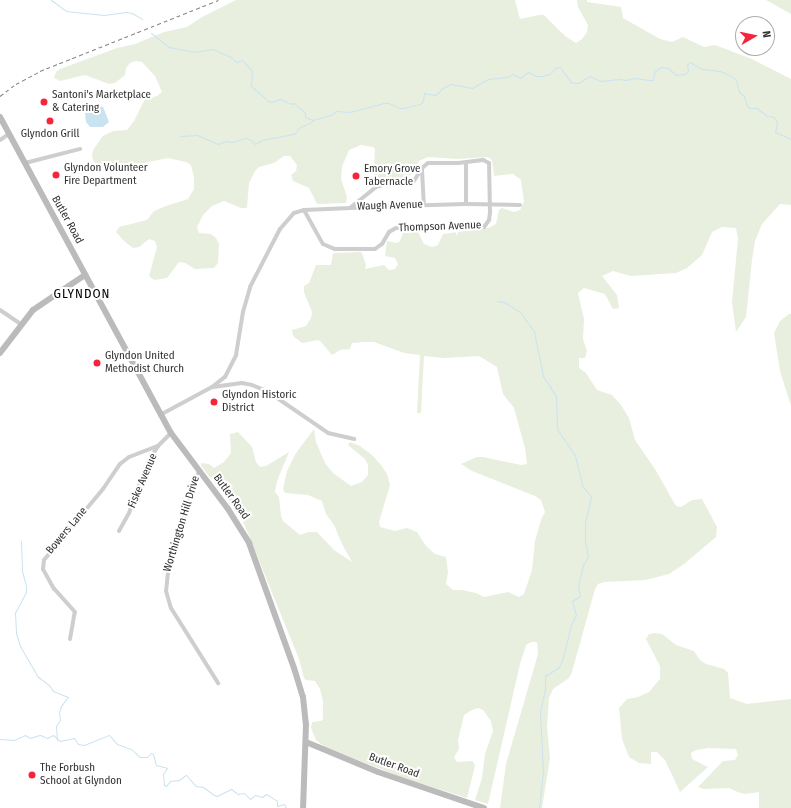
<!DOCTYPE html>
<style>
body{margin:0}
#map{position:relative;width:791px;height:808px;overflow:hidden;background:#fff;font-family:"Fira Sans Condensed",sans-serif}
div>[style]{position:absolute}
.green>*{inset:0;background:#e8efde}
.water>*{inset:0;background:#c9e3f0}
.stream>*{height:1px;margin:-0.5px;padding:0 0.5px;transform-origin:0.5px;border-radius:0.5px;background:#c9e3f0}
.street>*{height:4px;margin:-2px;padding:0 2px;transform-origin:2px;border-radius:2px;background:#cecece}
.secondary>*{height:6px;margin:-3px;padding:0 3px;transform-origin:3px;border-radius:3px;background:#bbb}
.rail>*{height:1px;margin-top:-0.5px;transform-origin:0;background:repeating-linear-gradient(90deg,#868686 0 4px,transparent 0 7px)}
.dots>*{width:11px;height:11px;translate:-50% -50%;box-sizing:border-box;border:2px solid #fff;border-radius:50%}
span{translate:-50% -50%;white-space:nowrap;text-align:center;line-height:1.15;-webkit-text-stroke:4px #fff;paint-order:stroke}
.poi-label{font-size:11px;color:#313131}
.left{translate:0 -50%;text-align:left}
.street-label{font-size:11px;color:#313131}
.quarter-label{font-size:13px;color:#000;letter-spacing:1px}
.north{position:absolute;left:735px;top:16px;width:40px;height:40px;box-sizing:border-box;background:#fff;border:1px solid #adadad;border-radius:50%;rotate:81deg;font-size:11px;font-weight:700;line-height:16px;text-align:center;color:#313131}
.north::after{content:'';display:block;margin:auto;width:14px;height:18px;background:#f7243e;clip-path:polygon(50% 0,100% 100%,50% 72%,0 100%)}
</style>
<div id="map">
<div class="green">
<i style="clip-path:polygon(236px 0,515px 0,520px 19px,539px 15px,544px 15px,565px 36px,576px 43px,582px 39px,587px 32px,588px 25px,578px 7px,577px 0,587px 0,587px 2px,621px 7px,623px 18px,660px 39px,672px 42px,683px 37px,704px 47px,715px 45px,752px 59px,791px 79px,791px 205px,780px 204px,762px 224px,755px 241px,752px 260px,746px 317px,736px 332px,732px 302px,738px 239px,736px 228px,722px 227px,712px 232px,702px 255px,687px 268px,676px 273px,631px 276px,613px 271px,602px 276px,617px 295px,619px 308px,613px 309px,605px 294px,584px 288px,578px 293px,584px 319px,583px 339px,587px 351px,585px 358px,579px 358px,579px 368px,586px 373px,597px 390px,612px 395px,621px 405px,629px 418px,635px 440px,655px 469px,676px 506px,681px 507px,692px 500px,702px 499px,717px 527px,716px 537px,684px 564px,669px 574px,645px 580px,604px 582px,598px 584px,595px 589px,572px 672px,569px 678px,553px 689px,549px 698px,547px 727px,550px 758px,542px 808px,500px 808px,506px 764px,538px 654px,537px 642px,531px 642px,526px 645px,520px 664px,488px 804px,475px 800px,482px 778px,485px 754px,493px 731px,491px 721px,483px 710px,478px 708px,472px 710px,464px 715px,458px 740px,459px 749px,454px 757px,457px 762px,473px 761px,475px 766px,467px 798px,401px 777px,325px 747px,316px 740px,311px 728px,312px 722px,321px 721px,323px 719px,323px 701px,320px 689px,315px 681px,306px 680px,304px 678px,299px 659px,245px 526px,236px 509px,201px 466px,201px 463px,209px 464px,214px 468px,224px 462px,231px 453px,230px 434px,238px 432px,252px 447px,256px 462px,260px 467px,266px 466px,289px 452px,277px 481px,275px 492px,279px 497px,281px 516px,283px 521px,300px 535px,308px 532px,317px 532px,334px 550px,352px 562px,342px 544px,334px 525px,326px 514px,322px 501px,308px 495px,285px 493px,283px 489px,287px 471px,296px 453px,314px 429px,316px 442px,325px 463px,333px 473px,351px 486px,362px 482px,368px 475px,368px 465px,365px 459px,348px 445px,350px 442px,360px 446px,372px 455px,381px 465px,387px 474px,390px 485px,379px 522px,380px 527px,395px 531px,407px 528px,417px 532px,426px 546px,435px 554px,446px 557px,448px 572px,446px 584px,453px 590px,462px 590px,476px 593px,484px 597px,508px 592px,519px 597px,524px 594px,532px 570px,535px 541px,541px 520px,545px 512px,541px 500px,535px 496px,472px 471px,461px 464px,477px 457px,483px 457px,521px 465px,527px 464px,525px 448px,514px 408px,503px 394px,497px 367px,479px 356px,444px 358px,424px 356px,421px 413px,417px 413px,420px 355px,404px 353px,374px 342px,364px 342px,352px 343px,350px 349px,340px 350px,332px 355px,321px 342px,318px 340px,302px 343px,293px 336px,292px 330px,306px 326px,311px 318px,312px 312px,304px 292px,304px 286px,309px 283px,316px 265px,331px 265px,333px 253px,360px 252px,362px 253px,366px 265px,365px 269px,384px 265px,389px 270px,395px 269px,398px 264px,395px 258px,385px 256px,387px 241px,397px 243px,400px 241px,403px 233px,418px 232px,424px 244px,432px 247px,438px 245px,443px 234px,488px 228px,496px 224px,499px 210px,502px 208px,514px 212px,520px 210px,524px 202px,521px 180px,513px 174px,494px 176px,492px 160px,488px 157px,458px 159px,428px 157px,419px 161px,409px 177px,376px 184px,374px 172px,375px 149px,373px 147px,361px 145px,349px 150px,342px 167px,341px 179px,347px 197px,346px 203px,317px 204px,309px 188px,293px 181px,291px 175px,296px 171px,297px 165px,290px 156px,284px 156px,274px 163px,259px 167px,255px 171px,249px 183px,247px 208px,241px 208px,224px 201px,212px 206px,203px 215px,197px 227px,199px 233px,211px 234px,216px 238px,219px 244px,218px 263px,214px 268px,195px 269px,185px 263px,179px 262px,167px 278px,154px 280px,149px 276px,157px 247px,155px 241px,149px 239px,139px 247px,133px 248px,124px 241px,116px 232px,119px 227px,147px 220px,154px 211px,166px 206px,188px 199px,194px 189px,194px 177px,191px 165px,186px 162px,168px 158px,143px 163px,100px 164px,94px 162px,92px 156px,93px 150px,103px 136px,113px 131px,127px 130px,134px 121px,145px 99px,157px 96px,162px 92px,155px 76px,142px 62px,136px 61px,130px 63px,126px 68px,125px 75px,115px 83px,109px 84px,85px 75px,60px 81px,54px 78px,56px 72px,60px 69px,117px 48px,135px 44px,164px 32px,187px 27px,202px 17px)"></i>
<i style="clip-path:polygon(766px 0,791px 0,791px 14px)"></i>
<i style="clip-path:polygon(789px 314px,791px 314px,791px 406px,780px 371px,774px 333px,780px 321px)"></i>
<i style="clip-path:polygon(655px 633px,662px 634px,676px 645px,694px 651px,700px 660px,706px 664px,724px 669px,728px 673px,730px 698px,747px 704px,791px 699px,791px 808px,759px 808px,759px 792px,746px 794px,740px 793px,729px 788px,704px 789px,698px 787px,723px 761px,735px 760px,738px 755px,736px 749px,708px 748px,696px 750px,691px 753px,692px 759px,708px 767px,680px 792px,665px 760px,657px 752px,651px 752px,651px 764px,639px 763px,629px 757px,622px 739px,619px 708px,627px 699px,638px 697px,649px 692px,660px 679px,660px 666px,646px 639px,649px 634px)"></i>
</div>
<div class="water">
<i style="clip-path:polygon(99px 105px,103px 107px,109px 122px,103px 127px,90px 127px,86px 122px,85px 113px,91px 108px)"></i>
</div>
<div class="stream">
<i style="left:51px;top:0;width:19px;rotate:36deg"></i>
<i style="left:66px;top:11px;width:38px;rotate:6deg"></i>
<i style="left:104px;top:15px;width:22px;rotate:-8deg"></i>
<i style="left:126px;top:12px;width:6px;rotate:9deg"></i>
<i style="left:132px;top:13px;width:12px;rotate:31deg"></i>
<i style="left:151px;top:33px;width:23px;rotate:38deg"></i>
<i style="left:169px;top:47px;width:25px;rotate:11deg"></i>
<i style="left:194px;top:52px;width:18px;rotate:-9deg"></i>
<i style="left:212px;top:49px;width:21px;rotate:23deg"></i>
<i style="left:231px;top:57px;width:7px;rotate:45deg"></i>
<i style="left:236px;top:62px;width:6px;rotate:-18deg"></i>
<i style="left:242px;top:60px;width:15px;rotate:48deg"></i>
<i style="left:252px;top:71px;width:15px;rotate:94deg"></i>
<i style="left:251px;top:86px;width:23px;rotate:41deg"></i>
<i style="left:268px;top:101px;width:4px;rotate:14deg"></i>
<i style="left:272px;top:102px;width:9px;rotate:-21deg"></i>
<i style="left:280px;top:99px;width:12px;rotate:24deg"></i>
<i style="left:291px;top:104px;width:3px;rotate:-18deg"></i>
<i style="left:294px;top:103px;width:15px;rotate:42deg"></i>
<i style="left:305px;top:113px;width:4px;rotate:90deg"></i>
<i style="left:305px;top:117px;width:9px;rotate:21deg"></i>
<i style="left:313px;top:120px;width:19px;rotate:-16deg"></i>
<i style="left:331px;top:115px;width:6px;rotate:-39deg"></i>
<i style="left:336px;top:111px;width:14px;rotate:4deg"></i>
<i style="left:350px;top:112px;width:34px;rotate:-15deg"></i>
<i style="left:383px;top:103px;width:5px"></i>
<i style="left:388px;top:103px;width:12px;rotate:24deg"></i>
<i style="left:399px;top:108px;width:5px"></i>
<i style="left:404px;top:108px;width:16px;rotate:-14deg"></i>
<i style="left:420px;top:104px;width:4px;rotate:-45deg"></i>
<i style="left:423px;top:101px;width:8px;rotate:-83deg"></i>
<i style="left:424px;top:93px;width:11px;rotate:10deg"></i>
<i style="left:435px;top:95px;width:4px;rotate:-34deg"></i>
<i style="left:438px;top:93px;width:5px;rotate:-53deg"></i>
<i style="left:441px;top:89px;width:11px;rotate:-27deg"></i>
<i style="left:451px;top:84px;width:21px;rotate:11deg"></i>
<i style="left:472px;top:88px;width:18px;rotate:-29deg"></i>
<i style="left:488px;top:79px;width:19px;rotate:-6deg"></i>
<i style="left:507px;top:77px;width:7px;rotate:-27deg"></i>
<i style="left:513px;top:74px;width:8px;rotate:30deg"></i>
<i style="left:520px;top:78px;width:10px;rotate:-37deg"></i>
<i style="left:528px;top:72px;width:9px;rotate:27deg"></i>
<i style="left:536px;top:76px;width:6px"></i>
<i style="left:542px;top:76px;width:8px;rotate:-14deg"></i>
<i style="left:550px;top:74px;width:8px;rotate:-50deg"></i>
<i style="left:555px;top:68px;width:5px;rotate:-11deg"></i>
<i style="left:560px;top:67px;width:19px;rotate:54deg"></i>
<i style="left:571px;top:82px;width:4px;rotate:14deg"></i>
<i style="left:575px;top:83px;width:4px"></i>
<i style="left:579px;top:83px;width:12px;rotate:-35deg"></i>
<i style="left:589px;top:76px;width:13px;rotate:23deg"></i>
<i style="left:601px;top:81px;width:18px;rotate:-6deg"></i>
<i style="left:619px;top:79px;width:7px;rotate:8deg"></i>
<i style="left:626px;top:80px;width:8px;rotate:-14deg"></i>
<i style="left:634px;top:78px;width:15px;rotate:8deg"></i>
<i style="left:649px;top:80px;width:4px"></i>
<i style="left:653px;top:80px;width:8px;rotate:-83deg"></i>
<i style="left:654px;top:72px;width:9px;rotate:-36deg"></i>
<i style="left:661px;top:67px;width:7px;rotate:8deg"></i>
<i style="left:668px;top:68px;width:11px;rotate:41deg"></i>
<i style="left:676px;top:75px;width:9px;rotate:-6deg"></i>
<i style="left:685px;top:74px;width:4px;rotate:-45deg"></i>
<i style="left:688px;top:71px;width:6px;rotate:-99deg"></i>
<i style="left:687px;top:65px;width:4px;rotate:-45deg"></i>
<i style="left:690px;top:62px;width:13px;rotate:32deg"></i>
<i style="left:701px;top:69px;width:19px;rotate:6deg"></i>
<i style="left:720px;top:71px;width:14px;rotate:25deg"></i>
<i style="left:733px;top:77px;width:4px;rotate:45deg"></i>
<i style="left:736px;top:80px;width:12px;rotate:76deg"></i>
<i style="left:739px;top:92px;width:6px;rotate:39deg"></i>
<i style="left:744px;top:96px;width:10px;rotate:73deg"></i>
<i style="left:747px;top:106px;width:4px;rotate:34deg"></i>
<i style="left:750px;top:108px;width:7px"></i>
<i style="left:757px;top:108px;width:13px;rotate:39deg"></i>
<i style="left:767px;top:116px;width:7px;rotate:8deg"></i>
<i style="left:774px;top:117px;width:6px;rotate:59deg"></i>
<i style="left:777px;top:122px;width:10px;rotate:101deg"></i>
<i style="left:775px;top:132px;width:17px;rotate:24deg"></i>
<i style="left:180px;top:136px;width:17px;rotate:-3deg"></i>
<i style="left:197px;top:135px;width:23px;rotate:23deg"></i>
<i style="left:218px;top:144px;width:9px;rotate:-21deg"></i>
<i style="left:226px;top:141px;width:6px;rotate:9deg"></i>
<i style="left:232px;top:142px;width:15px;rotate:-16deg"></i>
<i style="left:246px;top:138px;width:5px;rotate:22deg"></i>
<i style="left:251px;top:140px;width:6px;rotate:45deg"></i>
<i style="left:255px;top:144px;width:8px;rotate:-30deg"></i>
<i style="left:262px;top:140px;width:33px;rotate:-11deg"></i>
<i style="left:294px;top:134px;width:9px;rotate:-49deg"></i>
<i style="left:300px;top:127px;width:11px;rotate:-22deg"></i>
<i style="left:310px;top:123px;width:4px;rotate:-45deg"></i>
<i style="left:497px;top:301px;width:7px;rotate:8deg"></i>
<i style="left:504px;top:302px;width:19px;rotate:32deg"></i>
<i style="left:520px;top:312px;width:24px;rotate:54deg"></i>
<i style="left:534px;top:331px;width:46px;rotate:78.7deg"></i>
<i style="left:543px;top:376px;width:24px;rotate:57deg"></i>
<i style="left:556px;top:396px;width:33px;rotate:88deg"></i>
<i style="left:557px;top:429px;width:32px;rotate:56deg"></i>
<i style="left:575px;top:456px;width:30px;rotate:76deg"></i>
<i style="left:582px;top:485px;width:15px;rotate:53deg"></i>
<i style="left:591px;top:497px;width:26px;rotate:103deg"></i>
<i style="left:585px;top:522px;width:19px;rotate:90deg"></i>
<i style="left:585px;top:541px;width:15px;rotate:79deg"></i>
<i style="left:588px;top:556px;width:10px;rotate:119deg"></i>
<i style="left:583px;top:565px;width:23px;rotate:103deg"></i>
<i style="left:578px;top:587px;width:9px;rotate:77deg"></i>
<i style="left:580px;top:596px;width:9px;rotate:148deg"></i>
<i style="left:572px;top:601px;width:15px;rotate:74deg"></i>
<i style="left:576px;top:615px;width:11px;rotate:117deg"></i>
<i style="left:571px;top:625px;width:36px;rotate:104deg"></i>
<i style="left:562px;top:660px;width:8px;rotate:113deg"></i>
<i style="left:559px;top:667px;width:17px;rotate:147deg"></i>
<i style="left:545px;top:676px;width:13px;rotate:90deg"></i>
<i style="left:545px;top:689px;width:24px;rotate:102deg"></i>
<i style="left:540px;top:712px;width:59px;rotate:87.1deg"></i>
<i style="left:543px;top:771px;width:37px;rotate:96deg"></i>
<i style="left:21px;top:541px;width:30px;rotate:88deg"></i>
<i style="left:22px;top:571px;width:16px;rotate:75deg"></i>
<i style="left:26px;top:586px;width:6px;rotate:90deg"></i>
<i style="left:26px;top:592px;width:24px;rotate:118deg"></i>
<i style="left:15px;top:613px;width:20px;rotate:87deg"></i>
<i style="left:16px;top:633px;width:14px;rotate:73deg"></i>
<i style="left:20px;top:646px;width:34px;rotate:60deg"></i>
<i style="left:37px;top:676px;width:15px;rotate:37deg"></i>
<i style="left:49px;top:685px;width:7px;rotate:56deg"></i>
<i style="left:53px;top:691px;width:16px;rotate:22deg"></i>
<i style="left:68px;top:697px;width:11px;rotate:128deg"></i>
<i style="left:61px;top:706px;width:7px;rotate:106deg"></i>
<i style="left:59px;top:713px;width:7px;rotate:82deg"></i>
<i style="left:60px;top:720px;width:7px;rotate:124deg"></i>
<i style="left:56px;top:726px;width:14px;rotate:86deg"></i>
<i style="left:0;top:739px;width:14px;rotate:4deg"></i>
<i style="left:14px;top:740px;width:12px;rotate:-24deg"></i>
<i style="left:25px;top:735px;width:6px;rotate:31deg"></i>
<i style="left:30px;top:738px;width:10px;rotate:-17deg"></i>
<i style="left:40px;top:735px;width:8px;rotate:23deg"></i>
<i style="left:47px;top:738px;width:7px;rotate:-27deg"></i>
<i style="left:53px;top:735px;width:9px;rotate:41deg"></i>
<i style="left:60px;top:741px;width:14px;rotate:-12deg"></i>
<i style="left:74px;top:738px;width:7px;rotate:56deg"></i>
<i style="left:78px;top:744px;width:6px;rotate:9deg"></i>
<i style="left:84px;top:745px;width:27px;rotate:-22deg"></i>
<i style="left:109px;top:735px;width:12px;rotate:48deg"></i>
<i style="left:117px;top:744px;width:15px;rotate:20deg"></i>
<i style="left:131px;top:749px;width:12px;rotate:42deg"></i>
<i style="left:140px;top:757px;width:7px"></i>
<i style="left:147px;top:757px;width:6px;rotate:-45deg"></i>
<i style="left:151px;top:753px;width:2px;rotate:27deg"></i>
<i style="left:153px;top:754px;width:11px;rotate:75deg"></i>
<i style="left:156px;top:765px;width:11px;rotate:15deg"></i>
<i style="left:167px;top:768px;width:7px;rotate:124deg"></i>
<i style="left:163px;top:774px;width:11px;rotate:85deg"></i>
<i style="left:164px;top:785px;width:2px;rotate:27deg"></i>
<i style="left:166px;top:786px;width:6px;rotate:-51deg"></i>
<i style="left:170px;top:781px;width:9px;rotate:-6deg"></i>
<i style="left:179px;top:780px;width:9px;rotate:-36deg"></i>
<i style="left:186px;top:775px;width:15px;rotate:48deg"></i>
<i style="left:196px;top:786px;width:7px;rotate:8deg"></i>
<i style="left:203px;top:787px;width:14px;rotate:36deg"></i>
<i style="left:214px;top:795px;width:3px;rotate:18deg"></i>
<i style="left:217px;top:796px;width:16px;rotate:-27deg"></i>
<i style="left:231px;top:789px;width:9px;rotate:36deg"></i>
<i style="left:238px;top:794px;width:6px;rotate:-9deg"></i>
<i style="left:244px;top:793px;width:8px;rotate:45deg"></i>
<i style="left:250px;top:799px;width:6px;rotate:-39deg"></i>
<i style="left:255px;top:795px;width:7px;rotate:16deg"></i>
<i style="left:262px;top:797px;width:5px;rotate:-37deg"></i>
<i style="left:266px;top:794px;width:13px;rotate:32deg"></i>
<i style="left:277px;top:801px;width:5px;rotate:90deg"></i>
<i style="left:277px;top:806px;width:7px;rotate:-16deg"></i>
<i style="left:284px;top:804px;width:4px;rotate:63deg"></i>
</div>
<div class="street">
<i style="left:0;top:140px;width:11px;rotate:-34deg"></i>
<i style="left:25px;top:163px;width:57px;rotate:-14.3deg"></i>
<i style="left:466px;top:163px;width:41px;rotate:90deg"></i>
<i style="left:422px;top:170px;width:35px;rotate:87deg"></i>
<i style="left:304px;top:210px;width:39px;rotate:61deg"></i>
<i style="left:323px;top:244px;width:13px;rotate:23deg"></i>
<i style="left:335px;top:249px;width:40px"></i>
<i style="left:375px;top:249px;width:9px;rotate:-36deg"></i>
<i style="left:382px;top:244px;width:14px;rotate:-60deg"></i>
<i style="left:389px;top:232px;width:8px;rotate:-30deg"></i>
<i style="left:396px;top:228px;width:35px;rotate:-2deg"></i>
<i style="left:431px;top:227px;width:17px;rotate:7deg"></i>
<i style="left:448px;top:229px;width:36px;rotate:-3deg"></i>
<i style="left:484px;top:227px;width:9px;rotate:-54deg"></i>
<i style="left:489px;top:220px;width:7px;rotate:-82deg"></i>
<i style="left:490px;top:213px;width:50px;rotate:-91.1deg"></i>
<i style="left:489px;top:163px;width:7px;rotate:-153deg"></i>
<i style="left:483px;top:160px;width:25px;rotate:173deg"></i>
<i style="left:458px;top:163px;width:30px;rotate:180deg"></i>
<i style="left:428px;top:163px;width:8px;rotate:140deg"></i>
<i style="left:422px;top:168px;width:15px;rotate:122deg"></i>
<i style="left:414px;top:181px;width:7px;rotate:153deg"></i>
<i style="left:408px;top:184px;width:26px;rotate:178deg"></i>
<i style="left:382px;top:185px;width:6px;rotate:162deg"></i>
<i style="left:376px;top:187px;width:32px;rotate:141deg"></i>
<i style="left:0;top:310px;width:25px;rotate:34deg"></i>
<i style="left:213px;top:387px;width:29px;rotate:-8deg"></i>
<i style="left:242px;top:383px;width:10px;rotate:11deg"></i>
<i style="left:252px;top:385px;width:16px;rotate:22deg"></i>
<i style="left:267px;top:391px;width:74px;rotate:34.5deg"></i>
<i style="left:328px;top:433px;width:27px;rotate:13deg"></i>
<i style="left:160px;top:415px;width:59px;rotate:-28.3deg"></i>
<i style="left:212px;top:387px;width:16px;rotate:-38deg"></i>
<i style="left:225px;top:377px;width:25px;rotate:-63deg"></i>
<i style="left:236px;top:355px;width:44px;rotate:-80.8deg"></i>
<i style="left:243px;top:312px;width:26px;rotate:-74deg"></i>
<i style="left:250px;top:287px;width:65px;rotate:-62.7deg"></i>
<i style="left:280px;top:229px;width:21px;rotate:-49deg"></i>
<i style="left:294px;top:213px;width:10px;rotate:-17deg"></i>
<i style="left:304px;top:210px;width:94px;rotate:-2.4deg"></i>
<i style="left:398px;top:206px;width:68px;rotate:-1.7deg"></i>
<i style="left:466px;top:204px;width:54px;rotate:1.1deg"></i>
<i style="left:199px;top:471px;width:97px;rotate:108.1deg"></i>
<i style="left:169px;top:563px;width:28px;rotate:96deg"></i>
<i style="left:166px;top:591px;width:18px;rotate:74deg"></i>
<i style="left:171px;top:608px;width:89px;rotate:57.9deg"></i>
<i style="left:119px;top:531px;width:21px;rotate:-61deg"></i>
<i style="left:129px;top:513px;width:55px;rotate:-69.9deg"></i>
<i style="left:148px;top:461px;width:18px;rotate:-56deg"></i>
<i style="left:158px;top:446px;width:18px;rotate:-45deg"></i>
<i style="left:70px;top:639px;width:27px;rotate:-80deg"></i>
<i style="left:75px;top:612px;width:31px;rotate:-132deg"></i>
<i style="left:54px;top:589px;width:23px;rotate:-119deg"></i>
<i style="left:43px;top:569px;width:9px;rotate:-84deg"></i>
<i style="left:44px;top:560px;width:92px;rotate:-50.3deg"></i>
<i style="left:103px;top:489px;width:30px;rotate:-56deg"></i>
<i style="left:120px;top:464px;width:11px;rotate:-38deg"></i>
<i style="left:129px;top:457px;width:31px;rotate:-21deg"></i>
</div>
<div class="secondary">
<i style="left:0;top:117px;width:359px;rotate:61.6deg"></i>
<i style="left:171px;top:433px;width:95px;rotate:53.1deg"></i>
<i style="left:228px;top:509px;width:40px;rotate:58deg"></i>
<i style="left:249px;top:543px;width:133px;rotate:70.2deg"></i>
<i style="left:294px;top:668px;width:30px;rotate:73deg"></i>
<i style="left:303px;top:697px;width:27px;rotate:84deg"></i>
<i style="left:306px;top:724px;width:84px;rotate:92deg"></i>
<i style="left:0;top:353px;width:54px;rotate:-52.5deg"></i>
<i style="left:33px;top:310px;width:63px;rotate:-33.9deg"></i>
<i style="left:306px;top:742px;width:78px;rotate:22.6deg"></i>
<i style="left:378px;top:772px;width:112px;rotate:18.8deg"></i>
</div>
<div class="rail">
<i style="left:0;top:96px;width:20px;rotate:-37deg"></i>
<i style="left:16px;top:84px;width:27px;rotate:-28deg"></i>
<i style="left:40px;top:71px;width:192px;rotate:-21.7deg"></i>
</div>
<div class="dots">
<i style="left:44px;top:102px;background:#f7243e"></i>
<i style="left:50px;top:121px;background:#f7243e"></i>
<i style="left:56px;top:175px;background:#f7243e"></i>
<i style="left:356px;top:176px;background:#f7243e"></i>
<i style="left:97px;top:363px;background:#f7243e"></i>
<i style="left:214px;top:402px;background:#f7243e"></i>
<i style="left:32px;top:775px;background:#f7243e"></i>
</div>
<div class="poi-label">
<span class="left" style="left:52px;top:102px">Santoni's Marketplace<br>&amp; Catering</span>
<span style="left:50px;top:134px">Glyndon Grill</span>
<span class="left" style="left:64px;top:175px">Glyndon Volunteer<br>Fire Department</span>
<span class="left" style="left:364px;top:176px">Emory Grove<br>Tabernacle</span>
<span class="left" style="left:105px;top:363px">Glyndon United<br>Methodist Church</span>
<span class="left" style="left:222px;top:402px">Glyndon Historic<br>District</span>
<span class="left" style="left:40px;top:775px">The Forbush<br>School at Glyndon</span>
</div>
<div class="street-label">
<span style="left:390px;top:206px;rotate:-2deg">Waugh Avenue</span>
<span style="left:67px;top:220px;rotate:61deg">Butler Road</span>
<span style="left:440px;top:227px;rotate:-2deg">Thompson Avenue</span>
<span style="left:143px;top:481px;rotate:-67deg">Fiske Avenue</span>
<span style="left:231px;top:497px;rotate:54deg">Butler Road</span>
<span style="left:182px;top:524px;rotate:-73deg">Worthington Hill Drive</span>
<span style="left:67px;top:531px;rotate:-50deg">Bowers Lane</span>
<span style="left:394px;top:766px;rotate:20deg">Butler Road</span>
</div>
<div class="quarter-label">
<span style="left:82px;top:294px">GLYNDON</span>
</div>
<div class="north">N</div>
</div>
